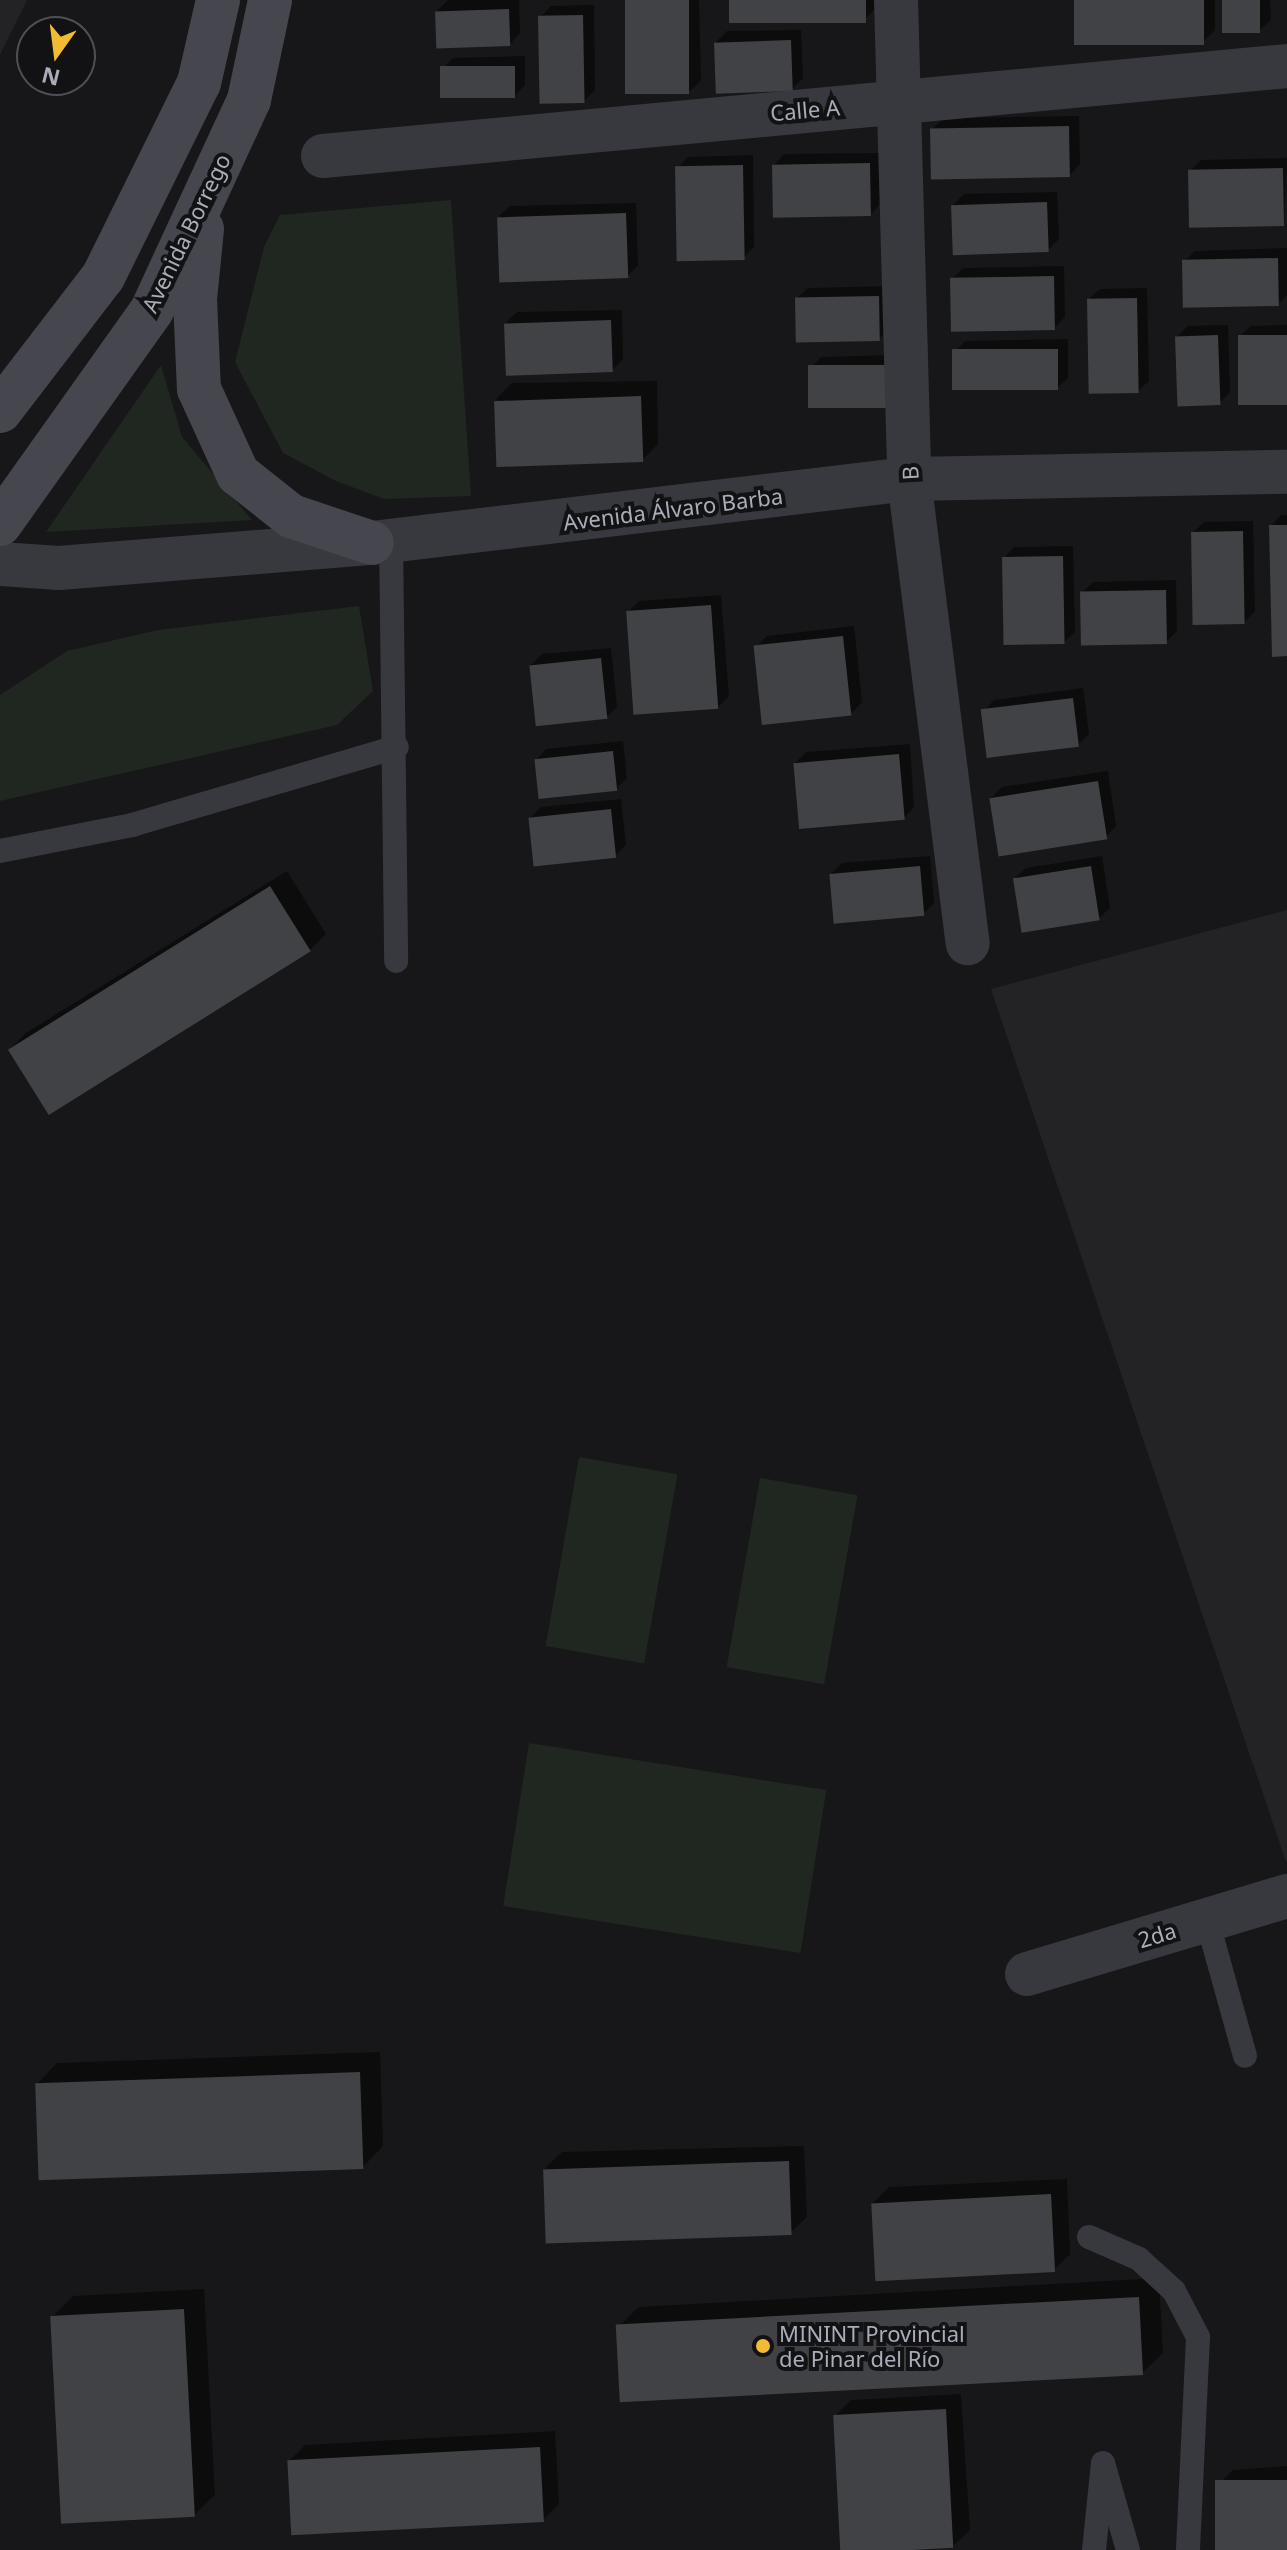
<!DOCTYPE html>
<meta charset="utf-8">
<style>
body{margin:0}
#map{position:relative;width:1287px;height:2550px;overflow:hidden;background:#171719;font-family:"Noto Sans",sans-serif}
div>[style]{position:absolute}
.built>*{inset:0;background:#232326}
.green>*{inset:0;background:#1f2720;transform-origin:0 0}
.shadow>*{inset:0;background:#0007}
.building>*{inset:0;background:#414246;transform-origin:0 0}
.service>*{height:24px;margin:-12px;padding:0 12px;transform-origin:12px;border-radius:12px;background:#38393e}
.minor>*{height:44px;margin:-22px;padding:0 22px;transform-origin:22px;border-radius:22px;background:#38393e}
.tertiary>*{height:44px;margin:-22px;padding:0 22px;transform-origin:22px;border-radius:22px;background:#38393e}
.secondary>*{height:44px;margin:-22px;padding:0 22px;transform-origin:22px;border-radius:22px;background:#46474e}
.dots>*{width:22px;height:22px;translate:-50% -50%;box-sizing:border-box;border:4px solid #121214;border-radius:50%}
span{translate:-50% -50%;white-space:nowrap;text-align:center;line-height:1.15;-webkit-text-stroke:8px #121214;paint-order:stroke}
.street-label{font-size:22px;color:#a9adb9}
.poi-label{font-size:22px;color:#a9adb9}
.left{translate:0 -50%;text-align:left}
.north{position:absolute;left:16px;top:16px;width:80px;height:80px;box-sizing:border-box;background:#121214;border:2px solid #4e5056;border-radius:50%;rotate:194deg;font-size:22px;font-weight:700;line-height:32px;text-align:center;color:#a9adb9}
.north::after{content:'';display:block;margin:auto;width:28px;height:36px;background:#f3ba34;clip-path:polygon(50% 0,100% 100%,50% 72%,0 100%)}
</style>
<div id="map">
<div class="built">
<i style="clip-path:polygon(0 0,27px 0,0 55px)"></i>
<i style="clip-path:polygon(1287px 910px,1287px 1861px,1286px 1862px,991px 989px)"></i>
</div>
<div class="green">
<i style="clip-path:polygon(451px 200px,471px 496px,384px 499px,336px 481px,283px 453px,235px 362px,264px 247px,280px 215px)"></i>
<i style="clip-path:polygon(161px 365px,182px 437px,252px 520px,46px 532px)"></i>
<i style="clip-path:polygon(359px 606px,373px 691px,337px 725px,0 801px,0 695px,67px 651px,158px 630px)"></i>
<i style="left:579px;top:1457px;width:100px;height:192px;rotate:10deg"></i>
<i style="left:760px;top:1478px;width:99px;height:192px;rotate:10deg"></i>
<i style="left:529px;top:1743px;width:301px;height:165px;rotate:9deg"></i>
</div>
<div class="shadow">
<i style="clip-path:polygon(448px 0,519px 0,520px 33px,510px 44px,437px 11px)"></i>
<i style="clip-path:polygon(627px 0,699px 0,701px 81px,690px 91px)"></i>
<i style="clip-path:polygon(731px 0,877px 0,877px 7px,866px 18px)"></i>
<i style="clip-path:polygon(1076px 0,1215px 0,1215px 30px,1204px 41px)"></i>
<i style="clip-path:polygon(1224px 0,1270px 0,1271px 20px,1260px 30px)"></i>
<i style="clip-path:polygon(594px 5px,595px 90px,584px 101px,540px 17px,551px 6px)"></i>
<i style="clip-path:polygon(801px 30px,803px 78px,792px 89px,716px 42px,727px 31px)"></i>
<i style="clip-path:polygon(525px 56px,525px 85px,514px 96px,442px 69px,453px 58px)"></i>
<i style="clip-path:polygon(1079px 116px,1080px 164px,1070px 175px,933px 129px,943px 118px)"></i>
<i style="clip-path:polygon(880px 153px,881px 203px,871px 214px,774px 165px,784px 154px)"></i>
<i style="clip-path:polygon(753px 155px,754px 247px,743px 258px,678px 168px,688px 157px)"></i>
<i style="clip-path:polygon(1287px 158px,1284px 224px,1190px 171px,1201px 160px)"></i>
<i style="clip-path:polygon(1057px 192px,1059px 239px,1048px 250px,953px 205px,964px 194px)"></i>
<i style="clip-path:polygon(636px 203px,638px 266px,627px 276px,499px 216px,510px 206px)"></i>
<i style="clip-path:polygon(1287px 248px,1287px 295px,1278px 304px,1184px 262px,1195px 251px)"></i>
<i style="clip-path:polygon(1064px 266px,1065px 317px,1054px 328px,952px 279px,963px 268px)"></i>
<i style="clip-path:polygon(889px 286px,890px 328px,879px 339px,797px 298px,808px 288px)"></i>
<i style="clip-path:polygon(1147px 288px,1149px 381px,1138px 391px,1089px 299px,1100px 289px)"></i>
<i style="clip-path:polygon(622px 310px,623px 359px,612px 370px,506px 322px,517px 312px)"></i>
<i style="clip-path:polygon(1228px 325px,1230px 392px,1219px 403px,1177px 337px,1188px 326px)"></i>
<i style="clip-path:polygon(1287px 325px,1287px 403px,1240px 336px,1251px 326px)"></i>
<i style="clip-path:polygon(1068px 339px,1068px 378px,1057px 388px,954px 352px,965px 341px)"></i>
<i style="clip-path:polygon(897px 355px,897px 395px,810px 368px,821px 357px)"></i>
<i style="clip-path:polygon(657px 381px,658px 444px,642px 460px,496px 399px,512px 383px)"></i>
<i style="clip-path:polygon(1281px 515px,1287px 515px,1287px 654px,1271px 526px)"></i>
<i style="clip-path:polygon(1253px 521px,1255px 611px,1245px 622px,1193px 533px,1204px 522px)"></i>
<i style="clip-path:polygon(1073px 546px,1075px 632px,1064px 642px,1004px 558px,1014px 547px)"></i>
<i style="clip-path:polygon(1176px 580px,1177px 631px,1166px 642px,1082px 593px,1093px 582px)"></i>
<i style="clip-path:polygon(721px 595px,729px 696px,718px 707px,628px 612px,639px 601px)"></i>
<i style="clip-path:polygon(854px 626px,862px 702px,852px 713px,756px 647px,767px 636px)"></i>
<i style="clip-path:polygon(611px 648px,617px 707px,606px 717px,531px 665px,542px 654px)"></i>
<i style="clip-path:polygon(1083px 688px,1089px 734px,1078px 745px,984px 711px,994px 700px)"></i>
<i style="clip-path:polygon(623px 741px,627px 778px,616px 789px,536px 760px,546px 749px)"></i>
<i style="clip-path:polygon(910px 744px,914px 807px,904px 818px,795px 763px,806px 752px)"></i>
<i style="clip-path:polygon(1108px 771px,1116px 826px,1106px 837px,991px 798px,1002px 787px)"></i>
<i style="clip-path:polygon(621px 799px,626px 845px,615px 856px,530px 818px,541px 807px)"></i>
<i style="clip-path:polygon(930px 856px,934px 903px,923px 914px,831px 874px,842px 863px)"></i>
<i style="clip-path:polygon(1102px 856px,1110px 908px,1099px 918px,1015px 878px,1026px 868px)"></i>
<i style="clip-path:polygon(287px 871px,326px 934px,310px 950px,10px 1049px,26px 1033px)"></i>
<i style="clip-path:polygon(380px 2052px,383px 2146px,363px 2167px,37px 2084px,57px 2063px)"></i>
<i style="clip-path:polygon(804px 2146px,807px 2217px,790px 2233px,545px 2168px,562px 2152px)"></i>
<i style="clip-path:polygon(1067px 2179px,1070px 2254px,1054px 2270px,873px 2203px,889px 2187px)"></i>
<i style="clip-path:polygon(1159px 2278px,1163px 2353px,1142px 2373px,618px 2327px,639px 2307px)"></i>
<i style="clip-path:polygon(204px 2289px,215px 2495px,194px 2515px,52px 2317px,73px 2296px)"></i>
<i style="clip-path:polygon(961px 2394px,970px 2530px,953px 2546px,842px 2550px,835px 2416px,851px 2400px)"></i>
<i style="clip-path:polygon(555px 2431px,559px 2504px,543px 2520px,289px 2461px,305px 2445px)"></i>
<i style="clip-path:polygon(1287px 2466px,1287px 2550px,1221px 2550px,1217px 2486px,1233px 2470px)"></i>
</div>
<div class="building">
<i style="left:625px;top:0;width:64px;height:94px"></i>
<i style="left:729px;top:0;width:137px;height:23px"></i>
<i style="left:1074px;top:0;width:130px;height:45px"></i>
<i style="left:1222px;top:0;width:38px;height:33px"></i>
<i style="left:509px;top:9px;width:37px;height:74px;rotate:88deg"></i>
<i style="left:583px;top:15px;width:88px;height:45px;rotate:89deg"></i>
<i style="left:791px;top:40px;width:51px;height:77px;rotate:88deg"></i>
<i style="left:515px;top:66px;width:32px;height:75px;rotate:90deg"></i>
<i style="left:1069px;top:126px;width:51px;height:139px;rotate:89deg"></i>
<i style="left:870px;top:163px;width:53px;height:98px;rotate:89deg"></i>
<i style="left:743px;top:165px;width:95px;height:68px;rotate:89deg"></i>
<i style="left:1283px;top:168px;width:58px;height:95px;rotate:89deg"></i>
<i style="left:1047px;top:202px;width:50px;height:96px;rotate:88deg"></i>
<i style="left:626px;top:213px;width:65px;height:129px;rotate:88deg"></i>
<i style="left:1278px;top:258px;width:48px;height:96px;rotate:89deg"></i>
<i style="left:1054px;top:276px;width:54px;height:104px;rotate:89deg"></i>
<i style="left:879px;top:296px;width:45px;height:84px;rotate:89deg"></i>
<i style="left:1137px;top:298px;width:95px;height:50px;rotate:89deg"></i>
<i style="left:611px;top:320px;width:52px;height:107px;rotate:88deg"></i>
<i style="left:1218px;top:335px;width:70px;height:43px;rotate:88deg"></i>
<i style="left:1287px;top:335px;width:70px;height:49px;rotate:90deg"></i>
<i style="left:1058px;top:349px;width:41px;height:106px;rotate:90deg"></i>
<i style="left:887px;top:365px;width:43px;height:79px;rotate:90deg"></i>
<i style="left:641px;top:396px;width:66px;height:147px;rotate:88deg"></i>
<i style="clip-path:polygon(1269px 525px,1287px 525px,1287px 656px,1272px 657px)"></i>
<i style="left:1243px;top:531px;width:93px;height:52px;rotate:89deg"></i>
<i style="left:1063px;top:556px;width:88px;height:61px;rotate:89deg"></i>
<i style="left:1166px;top:590px;width:54px;height:86px;rotate:89deg"></i>
<i style="left:711px;top:605px;width:104px;height:85px;rotate:86deg"></i>
<i style="left:843px;top:636px;width:80px;height:90px;rotate:84deg"></i>
<i style="left:601px;top:658px;width:61px;height:72px;rotate:84deg"></i>
<i style="left:1073px;top:698px;width:49px;height:93px;rotate:83deg"></i>
<i style="left:613px;top:751px;width:40px;height:79px;rotate:84deg"></i>
<i style="left:899px;top:754px;width:66px;height:106px;rotate:85deg"></i>
<i style="left:1098px;top:781px;width:59px;height:110px;rotate:81deg"></i>
<i style="left:611px;top:809px;width:49px;height:83px;rotate:84deg"></i>
<i style="left:920px;top:866px;width:50px;height:91px;rotate:85deg"></i>
<i style="left:1091px;top:866px;width:55px;height:79px;rotate:81deg"></i>
<i style="left:270px;top:886px;width:77px;height:309px;rotate:58deg"></i>
<i style="left:360px;top:2072px;width:97px;height:325px;rotate:88deg"></i>
<i style="left:789px;top:2161px;width:74px;height:246px;rotate:88deg"></i>
<i style="left:1051px;top:2194px;width:78px;height:180px;rotate:87deg"></i>
<i style="left:1139px;top:2297px;width:78px;height:524px;rotate:87deg"></i>
<i style="left:184px;top:2309px;width:208px;height:134px;rotate:87deg"></i>
<i style="left:946px;top:2409px;width:139px;height:113px;rotate:87deg"></i>
<i style="left:540px;top:2447px;width:75px;height:253px;rotate:87deg"></i>
<i style="left:1287px;top:2480px;width:70px;height:72px;rotate:90deg"></i>
</div>
<div class="service">
<i style="left:391px;top:537px;width:424px;rotate:89.3deg"></i>
<i style="left:0;top:851px;width:135px;rotate:-11.1deg"></i>
<i style="left:132px;top:825px;width:276px;rotate:-16.4deg"></i>
<i style="left:1207px;top:1920px;width:141px;rotate:74.4deg"></i>
<i style="left:1089px;top:2237px;width:55px;rotate:23.7deg"></i>
<i style="left:1139px;top:2259px;width:47px;rotate:42.4deg"></i>
<i style="left:1174px;top:2291px;width:52px;rotate:62.4deg"></i>
<i style="left:1198px;top:2337px;width:213px;rotate:92.7deg"></i>
<i style="left:1094px;top:2550px;width:87px;rotate:-84.1deg"></i>
<i style="left:1103px;top:2463px;width:91px;rotate:74deg"></i>
</div>
<div class="minor">
<i style="left:896px;top:0;width:479px;rotate:88.4deg"></i>
<i style="left:909px;top:479px;width:468px;rotate:82.8deg"></i>
<i style="left:323px;top:156px;width:968px;rotate:-5.33deg"></i>
<i style="left:1027px;top:1974px;width:271px;rotate:-16.7deg"></i>
</div>
<div class="tertiary">
<i style="left:0;top:564px;width:59px;rotate:3.9deg"></i>
<i style="left:59px;top:568px;width:314px;rotate:-4.6deg"></i>
<i style="left:372px;top:543px;width:541px;rotate:-6.8deg"></i>
<i style="left:909px;top:479px;width:378px;rotate:-1.1deg"></i>
</div>
<div class="secondary">
<i style="left:202px;top:229px;width:70px;rotate:95.7deg"></i>
<i style="left:195px;top:299px;width:90px;rotate:87.5deg"></i>
<i style="left:199px;top:389px;width:94px;rotate:65.4deg"></i>
<i style="left:238px;top:474px;width:68px;rotate:38.4deg"></i>
<i style="left:291px;top:516px;width:85px;rotate:18.4deg"></i>
<i style="left:0;top:411px;width:169px;rotate:-52.5deg"></i>
<i style="left:103px;top:277px;width:216px;rotate:-63.7deg"></i>
<i style="left:199px;top:83px;width:85px;rotate:-77.1deg"></i>
<i style="left:0;top:524px;width:262px;rotate:-54.6deg"></i>
<i style="left:152px;top:310px;width:231px;rotate:-65.2deg"></i>
<i style="left:249px;top:100px;width:102px;rotate:-78.1deg"></i>
</div>
<div class="dots">
<i style="left:763px;top:2346px;background:#f3ba34"></i>
</div>
<div class="street-label">
<span style="left:805px;top:110px;rotate:-5deg">Calle A</span>
<span style="left:186px;top:233px;rotate:-64deg">Avenida Borrego</span>
<span style="left:910px;top:473px;rotate:-93deg">B</span>
<span style="left:673px;top:509px;rotate:-7deg">Avenida Álvaro Barba</span>
<span style="left:1157px;top:1935px;rotate:-17deg">2da</span>
</div>
<div class="poi-label">
<span class="left" style="left:779px;top:2346px">MININT Provincial<br>de Pinar del Río</span>
</div>
<div class="north">N</div>
</div>
